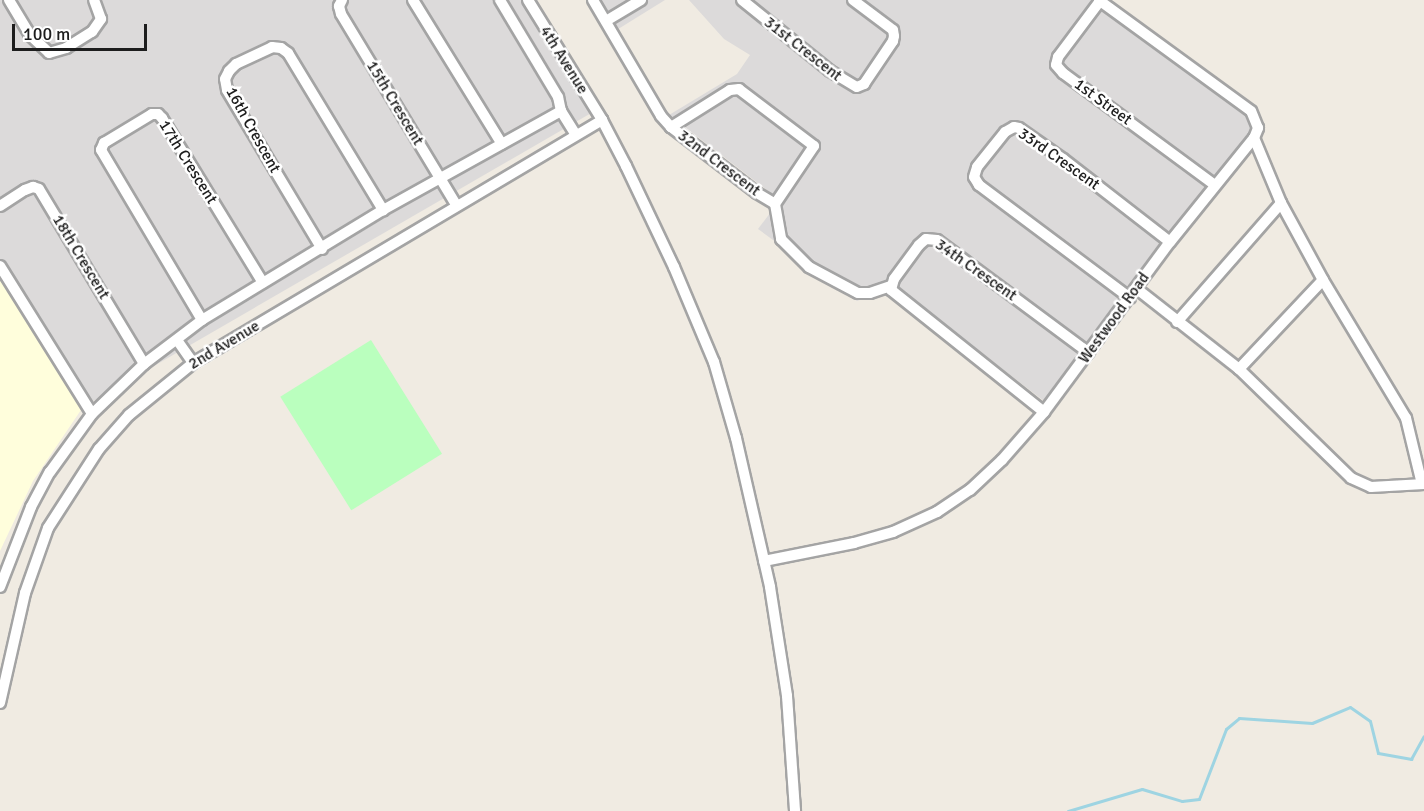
<!DOCTYPE html>
<style>
body{margin:0}
#map{position:relative;width:1424px;height:811px;overflow:hidden;background:#f0ebe2;font-family:Signika,sans-serif}
div>[style]{position:absolute}
.residential>*{inset:0;background:#dcdada}
.education>*{inset:0;background:#fffedc}
.park>*{inset:0;background:#baffbe;transform-origin:0 0}
.stream>*{height:3px;margin:-1.5px;padding:0 1.5px;transform-origin:1.5px;border-radius:1.5px;background:#9ed4e2}
.roads{filter:drop-shadow(2px 0 #a4a4a4) drop-shadow(-2px 0 #a4a4a4) drop-shadow(0 2px #a4a4a4) drop-shadow(0 -2px #a4a4a4)}
.minor>*{height:10px;margin:-5px;padding:0 5px;transform-origin:5px;border-radius:5px;background:#fff}
span{translate:-50% -50%;white-space:nowrap;text-align:center;line-height:1.15;-webkit-text-stroke:5px #fff;paint-order:stroke}
.street-label{font-size:16px;color:#1d1d1d}
.scale{position:absolute;left:12px;top:24px;width:135px;height:27px;box-sizing:border-box;border:3px solid #1d1d1d;border-top:0;padding-left:8px;font-size:18px;line-height:21px;white-space:nowrap;color:#1d1d1d;-webkit-text-stroke:4px #fff;paint-order:stroke}
</style>
<div id="map">
<div class="residential">
<i style="clip-path:polygon(0 0,527px 0,593px 112px,83px 407px,0 272px)"></i>
<i style="clip-path:polygon(598px 0,665px 0,615px 31px)"></i>
<i style="clip-path:polygon(689px 0,1110px 0,1261px 121px,1044px 401px,895px 286px,857px 301px,758px 229px,780px 200px,669px 115px,737px 74px,750px 55px,724px 39px)"></i>
</div>
<div class="education">
<i style="clip-path:polygon(0 272px,83px 407px,33px 481px,0 551px)"></i>
</div>
<div class="park">
<i style="left:371px;top:340px;width:134px;height:107px;rotate:58deg"></i>
</div>
<div class="stream">
<i style="left:1068px;top:811px;width:77px;rotate:-16.6deg"></i>
<i style="left:1142px;top:789px;width:42px;rotate:16.7deg"></i>
<i style="left:1182px;top:801px;width:17px;rotate:-7deg"></i>
<i style="left:1199px;top:799px;width:75px;rotate:-68.9deg"></i>
<i style="left:1226px;top:729px;width:17px;rotate:-40deg"></i>
<i style="left:1239px;top:718px;width:73px;rotate:3.9deg"></i>
<i style="left:1312px;top:723px;width:41px;rotate:-22.8deg"></i>
<i style="left:1350px;top:707px;width:24px;rotate:35deg"></i>
<i style="left:1370px;top:721px;width:33px;rotate:76deg"></i>
<i style="left:1378px;top:753px;width:34px;rotate:10deg"></i>
<i style="left:1411px;top:759px;width:26px;rotate:-61deg"></i>
</div>
<div class="roads">
<div class="minor">
<i style="left:9px;top:0;width:41px;rotate:59deg"></i>
<i style="left:30px;top:35px;width:26px;rotate:43deg"></i>
<i style="left:49px;top:53px;width:18px;rotate:-16deg"></i>
<i style="left:66px;top:48px;width:31px;rotate:-32deg"></i>
<i style="left:92px;top:32px;width:16px;rotate:-55deg"></i>
<i style="left:101px;top:19px;width:20px;rotate:-110deg"></i>
<i style="left:342px;top:0;width:7px;rotate:117deg"></i>
<i style="left:339px;top:6px;width:8px;rotate:76deg"></i>
<i style="left:341px;top:14px;width:223px;rotate:58.9deg"></i>
<i style="left:413px;top:0;width:169px;rotate:58.3deg"></i>
<i style="left:528px;top:0;width:141px;rotate:58.3deg"></i>
<i style="left:602px;top:120px;width:52px;rotate:62.4deg"></i>
<i style="left:626px;top:166px;width:112px;rotate:64.6deg"></i>
<i style="left:674px;top:267px;width:103px;rotate:67.2deg"></i>
<i style="left:714px;top:362px;width:79px;rotate:73.9deg"></i>
<i style="left:736px;top:438px;width:153px;rotate:77.1deg"></i>
<i style="left:770px;top:587px;width:110px;rotate:81.1deg"></i>
<i style="left:787px;top:696px;width:115px;rotate:86deg"></i>
<i style="left:593px;top:0;width:134px;rotate:59.6deg"></i>
<i style="left:661px;top:116px;width:15px;rotate:48deg"></i>
<i style="left:671px;top:127px;width:108px;rotate:37.5deg"></i>
<i style="left:757px;top:193px;width:21px;rotate:31deg"></i>
<i style="left:775px;top:204px;width:70px;rotate:-56.1deg"></i>
<i style="left:814px;top:146px;width:94px;rotate:-142.8deg"></i>
<i style="left:739px;top:89px;width:9px;rotate:174deg"></i>
<i style="left:730px;top:90px;width:70px;rotate:147.9deg"></i>
<i style="left:742px;top:0;width:113px;rotate:38.9deg"></i>
<i style="left:830px;top:71px;width:31px;rotate:31deg"></i>
<i style="left:857px;top:87px;width:8px;rotate:-23deg"></i>
<i style="left:864px;top:84px;width:52px;rotate:-56deg"></i>
<i style="left:893px;top:41px;width:5px;rotate:-79deg"></i>
<i style="left:894px;top:36px;width:6px;rotate:-99deg"></i>
<i style="left:893px;top:30px;width:50px;rotate:-143.1deg"></i>
<i style="left:1100px;top:1px;width:70px;rotate:126.9deg"></i>
<i style="left:1058px;top:57px;width:8px;rotate:104deg"></i>
<i style="left:1056px;top:65px;width:11px;rotate:49deg"></i>
<i style="left:1063px;top:73px;width:189px;rotate:36.4deg"></i>
<i style="left:606px;top:21px;width:41px;rotate:-31deg"></i>
<i style="left:561px;top:111px;width:28px;rotate:58deg"></i>
<i style="left:1254px;top:138px;width:70px;rotate:67.4deg"></i>
<i style="left:1281px;top:203px;width:88px;rotate:61.4deg"></i>
<i style="left:1323px;top:280px;width:161px;rotate:59deg"></i>
<i style="left:1406px;top:418px;width:68px;rotate:76.4deg"></i>
<i style="left:775px;top:204px;width:36px;rotate:80deg"></i>
<i style="left:781px;top:239px;width:40px;rotate:45deg"></i>
<i style="left:809px;top:267px;width:55px;rotate:28deg"></i>
<i style="left:858px;top:293px;width:12px"></i>
<i style="left:870px;top:293px;width:21px;rotate:-19deg"></i>
<i style="left:0;top:206px;width:30px;rotate:-33deg"></i>
<i style="left:25px;top:190px;width:9px;rotate:-21deg"></i>
<i style="left:33px;top:187px;width:6px;rotate:18deg"></i>
<i style="left:39px;top:189px;width:204px;rotate:59deg"></i>
<i style="left:322px;top:249px;width:185px;rotate:-120.9deg"></i>
<i style="left:227px;top:90px;width:11px;rotate:-100deg"></i>
<i style="left:225px;top:79px;width:9px;rotate:-63deg"></i>
<i style="left:229px;top:71px;width:10px;rotate:-45deg"></i>
<i style="left:236px;top:64px;width:40px;rotate:-25deg"></i>
<i style="left:272px;top:47px;width:9px;rotate:6deg"></i>
<i style="left:281px;top:48px;width:9px;rotate:36deg"></i>
<i style="left:288px;top:53px;width:184px;rotate:58.8deg"></i>
<i style="left:0;top:266px;width:174px;rotate:58.1deg"></i>
<i style="left:1137px;top:289px;width:130px;rotate:38.1deg"></i>
<i style="left:1239px;top:369px;width:156px;rotate:44.2deg"></i>
<i style="left:1351px;top:478px;width:22px;rotate:24deg"></i>
<i style="left:1371px;top:487px;width:53px;rotate:-3.2deg"></i>
<i style="left:1130px;top:298px;width:189px;rotate:-143.2deg"></i>
<i style="left:979px;top:185px;width:9px;rotate:-122deg"></i>
<i style="left:974px;top:177px;width:10px;rotate:-73deg"></i>
<i style="left:977px;top:167px;width:45px;rotate:-51.3deg"></i>
<i style="left:1005px;top:132px;width:10px;rotate:-29deg"></i>
<i style="left:1014px;top:127px;width:5px;rotate:11deg"></i>
<i style="left:1019px;top:128px;width:54px;rotate:35.2deg"></i>
<i style="left:1063px;top:159px;width:135px;rotate:37.8deg"></i>
<i style="left:202px;top:320px;width:198px;rotate:-120.7deg"></i>
<i style="left:101px;top:150px;width:8px;rotate:-67deg"></i>
<i style="left:104px;top:143px;width:56px;rotate:-31.1deg"></i>
<i style="left:152px;top:114px;width:6px"></i>
<i style="left:158px;top:114px;width:6px;rotate:45deg"></i>
<i style="left:162px;top:118px;width:193px;rotate:58.5deg"></i>
<i style="left:1177px;top:322px;width:158px;rotate:-48.8deg"></i>
<i style="left:177px;top:340px;width:28px;rotate:55deg"></i>
<i style="left:1239px;top:369px;width:122px;rotate:-46.7deg"></i>
<i style="left:1044px;top:412px;width:196px;rotate:-141.4deg"></i>
<i style="left:891px;top:290px;width:11px;rotate:-75deg"></i>
<i style="left:894px;top:279px;width:42px;rotate:-53.7deg"></i>
<i style="left:919px;top:245px;width:9px;rotate:-41deg"></i>
<i style="left:926px;top:239px;width:11px;rotate:5deg"></i>
<i style="left:937px;top:240px;width:189px;rotate:36.6deg"></i>
<i style="left:764px;top:561px;width:92px;rotate:-11.3deg"></i>
<i style="left:854px;top:543px;width:41px;rotate:-15.8deg"></i>
<i style="left:893px;top:532px;width:48px;rotate:-24.4deg"></i>
<i style="left:937px;top:512px;width:40px;rotate:-34deg"></i>
<i style="left:970px;top:490px;width:44px;rotate:-43.2deg"></i>
<i style="left:1002px;top:460px;width:64px;rotate:-48.8deg"></i>
<i style="left:1044px;top:412px;width:212px;rotate:-53.5deg"></i>
<i style="left:1170px;top:242px;width:134px;rotate:-51.1deg"></i>
<i style="left:1254px;top:138px;width:11px;rotate:-68deg"></i>
<i style="left:1258px;top:128px;width:18px;rotate:-112deg"></i>
<i style="left:1251px;top:111px;width:188px;rotate:-143.9deg"></i>
<i style="left:0;top:587px;width:86px;rotate:-68.8deg"></i>
<i style="left:31px;top:507px;width:40px;rotate:-62deg"></i>
<i style="left:50px;top:472px;width:72px;rotate:-54.1deg"></i>
<i style="left:92px;top:414px;width:72px;rotate:-43.9deg"></i>
<i style="left:144px;top:364px;width:73px;rotate:-37.2deg"></i>
<i style="left:202px;top:320px;width:212px;rotate:-31.3deg"></i>
<i style="left:383px;top:210px;width:204px;rotate:-29.1deg"></i>
<i style="left:561px;top:111px;width:14px;rotate:-102deg"></i>
<i style="left:558px;top:97px;width:113px;rotate:-120.9deg"></i>
<i style="left:0;top:703px;width:113px;rotate:-77.2deg"></i>
<i style="left:25px;top:593px;width:69px;rotate:-70.5deg"></i>
<i style="left:48px;top:528px;width:94px;rotate:-57.2deg"></i>
<i style="left:99px;top:449px;width:45px;rotate:-48.6deg"></i>
<i style="left:129px;top:415px;width:82px;rotate:-39.1deg"></i>
<i style="left:193px;top:363px;width:476px;rotate:-30.7deg"></i>
</div>
</div>
<div class="street-label">
<span style="left:803px;top:49px;rotate:38deg">31st Crescent</span>
<span style="left:564px;top:60px;rotate:58deg">4th Avenue</span>
<span style="left:1103px;top:102px;rotate:36deg">1st Street</span>
<span style="left:395px;top:103px;rotate:59deg">15th Crescent</span>
<span style="left:253px;top:130px;rotate:61deg">16th Crescent</span>
<span style="left:1059px;top:159px;rotate:35deg">33rd Crescent</span>
<span style="left:188px;top:162px;rotate:58deg">17th Crescent</span>
<span style="left:719px;top:163px;rotate:37deg">32nd Crescent</span>
<span style="left:81px;top:257px;rotate:59deg">18th Crescent</span>
<span style="left:976px;top:270px;rotate:35deg">34th Crescent</span>
<span style="left:1114px;top:318px;rotate:-54deg">Westwood Road</span>
<span style="left:224px;top:345px;rotate:-31deg">2nd Avenue</span>
</div>
<div class="scale">100 m</div>
</div>
